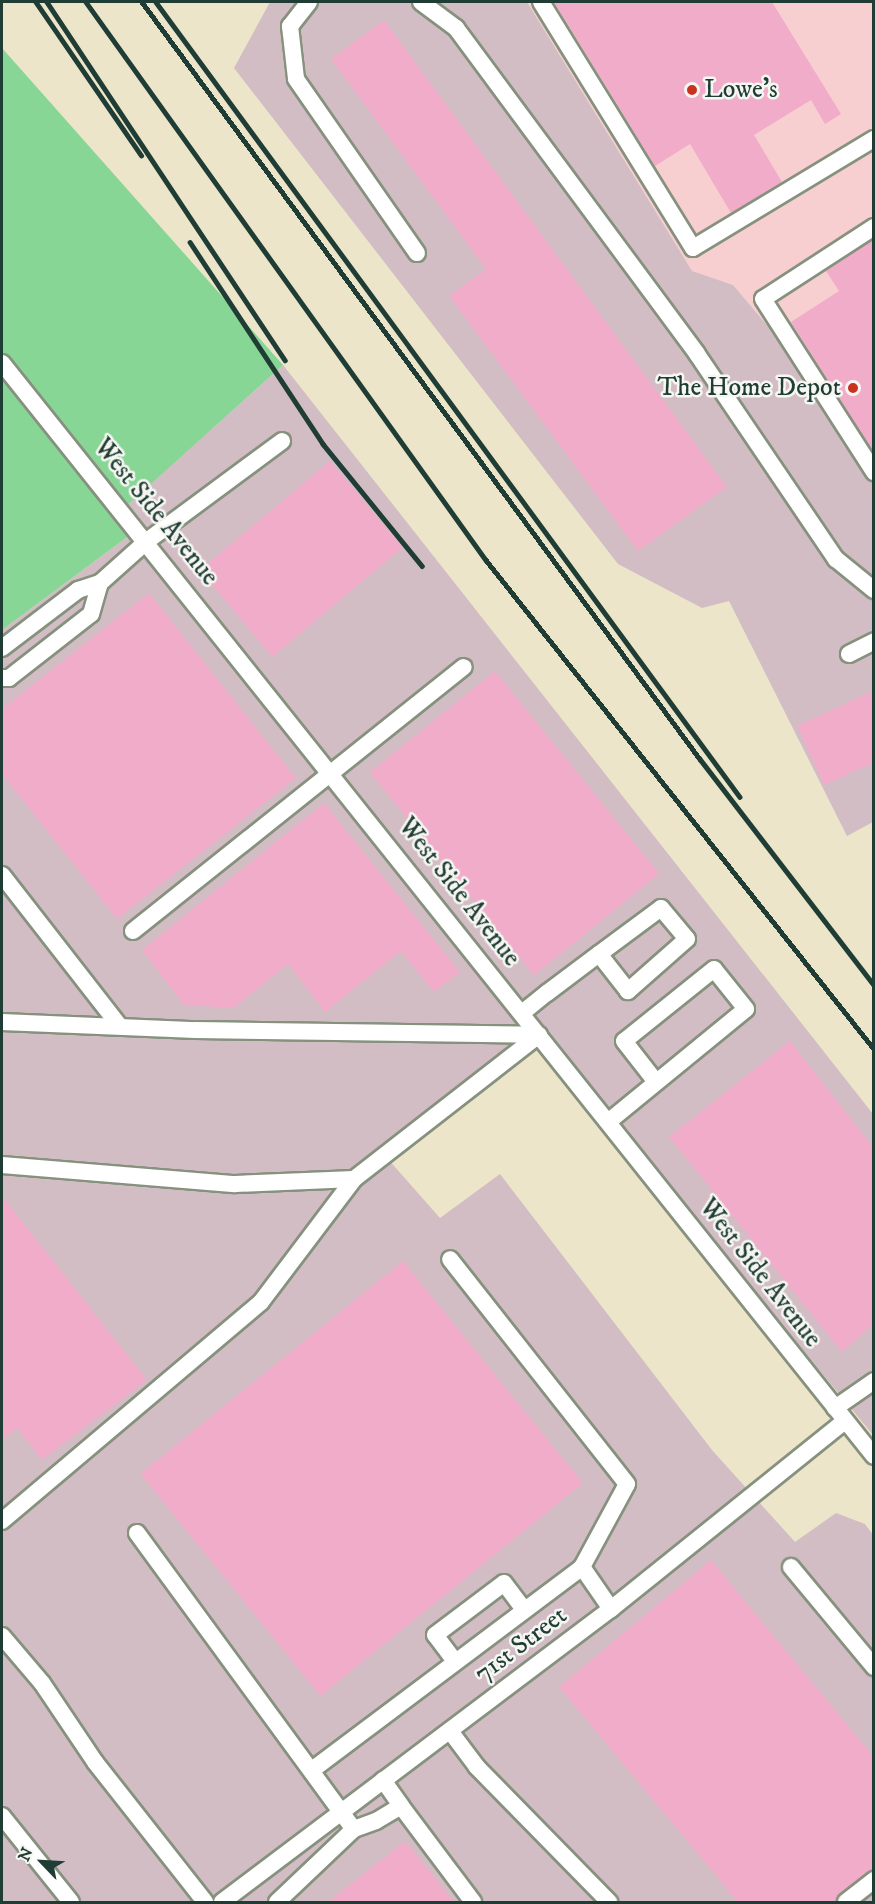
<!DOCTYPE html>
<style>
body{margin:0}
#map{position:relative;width:875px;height:1904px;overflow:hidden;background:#ece5c9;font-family:"IM FELL DW Pica",serif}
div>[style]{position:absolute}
.built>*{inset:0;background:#f7cfd0}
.industrial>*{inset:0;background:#d2bdc5}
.green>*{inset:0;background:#88d695}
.building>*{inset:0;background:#f0acc9;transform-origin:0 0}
.roads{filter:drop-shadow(2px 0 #86917e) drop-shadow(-2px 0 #86917e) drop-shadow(0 2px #86917e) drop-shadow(0 -2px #86917e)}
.minor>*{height:16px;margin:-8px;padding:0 8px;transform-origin:8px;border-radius:8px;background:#fff}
.rail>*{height:4.5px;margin:-2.25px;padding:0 2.25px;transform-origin:2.25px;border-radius:2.25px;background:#1f3d34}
.dots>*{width:16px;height:16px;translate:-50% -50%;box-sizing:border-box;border:3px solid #f6f6f2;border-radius:50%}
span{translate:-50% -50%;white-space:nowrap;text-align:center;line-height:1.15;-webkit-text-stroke:5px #f6f6f2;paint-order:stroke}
.poi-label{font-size:26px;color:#1f3d34}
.left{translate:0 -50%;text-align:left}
.right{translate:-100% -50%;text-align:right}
.street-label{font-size:26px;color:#1f3d34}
.frame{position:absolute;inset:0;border:3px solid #1f3d34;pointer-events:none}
.north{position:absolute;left:12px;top:1832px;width:60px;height:60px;-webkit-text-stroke:4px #f6f6f2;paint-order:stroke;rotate:295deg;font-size:16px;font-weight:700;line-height:24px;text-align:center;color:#1f3d34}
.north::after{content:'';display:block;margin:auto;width:21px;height:27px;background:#1f3d34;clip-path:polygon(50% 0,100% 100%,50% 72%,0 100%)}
</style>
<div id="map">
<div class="built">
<i style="clip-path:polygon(527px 2px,873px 2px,873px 476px,733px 285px,692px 272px)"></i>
</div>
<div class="industrial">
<i style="clip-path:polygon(270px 2px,527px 2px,692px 271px,733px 285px,798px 362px,873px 476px,873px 822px,847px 836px,729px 601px,702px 608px,618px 564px,234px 68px)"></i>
<i style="clip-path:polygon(283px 365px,873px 1114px,873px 1435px,539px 1031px,380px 1150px,440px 1218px,500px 1174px,712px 1450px,795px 1542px,836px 1513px,865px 1524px,873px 1535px,873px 1902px,2px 1902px,2px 630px,138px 529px,123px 508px)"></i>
</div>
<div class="green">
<i style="clip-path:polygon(2px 48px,283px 365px,124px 508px,138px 529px,2px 630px)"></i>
</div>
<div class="building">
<i style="clip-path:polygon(554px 2px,772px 2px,841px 114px,825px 124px,811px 100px,754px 135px,782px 182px,731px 213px,690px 144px,655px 166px)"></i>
<i style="clip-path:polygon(384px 20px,727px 487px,638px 551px,449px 296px,486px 269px,331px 59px)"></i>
<i style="clip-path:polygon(873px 240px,873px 452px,791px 322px,839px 291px,826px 271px)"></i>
<i style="left:330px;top:461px;width:113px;height:170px;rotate:50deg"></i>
<i style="clip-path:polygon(149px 593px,296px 778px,117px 919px,2px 774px,2px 709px)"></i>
<i style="left:495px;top:671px;width:261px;height:161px;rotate:51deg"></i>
<i style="clip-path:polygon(873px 691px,873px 763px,824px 785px,797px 726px)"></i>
<i style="clip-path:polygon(324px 803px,460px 972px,434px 992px,401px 951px,325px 1012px,288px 964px,234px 1008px,184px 1005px,142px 950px)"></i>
<i style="clip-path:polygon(790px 1041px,873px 1147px,873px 1324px,842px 1352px,669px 1137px)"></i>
<i style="clip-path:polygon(2px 1196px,147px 1380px,42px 1460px,17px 1428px,2px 1440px)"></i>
<i style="left:403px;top:1261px;width:286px;height:338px;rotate:51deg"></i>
<i style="clip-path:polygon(711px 1560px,873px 1756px,873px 1869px,833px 1902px,738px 1902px,559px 1687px)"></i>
<i style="clip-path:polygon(405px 1841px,454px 1902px,328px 1902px)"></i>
</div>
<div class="roads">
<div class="minor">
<i style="left:309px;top:2px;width:31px;rotate:128deg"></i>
<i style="left:290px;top:26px;width:53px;rotate:83.5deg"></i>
<i style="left:296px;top:79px;width:212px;rotate:55.2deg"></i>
<i style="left:421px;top:2px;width:44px;rotate:36.6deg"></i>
<i style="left:456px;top:28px;width:405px;rotate:53.5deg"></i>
<i style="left:697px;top:354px;width:248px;rotate:55.9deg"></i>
<i style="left:836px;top:559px;width:49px;rotate:39.2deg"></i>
<i style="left:541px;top:2px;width:289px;rotate:58.3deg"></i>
<i style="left:693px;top:248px;width:211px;rotate:-31.1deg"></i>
<i style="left:874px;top:227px;width:132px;rotate:147deg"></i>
<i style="left:763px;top:299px;width:206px;rotate:57.3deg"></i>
<i style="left:2px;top:363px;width:1398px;rotate:51.42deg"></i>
<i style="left:2px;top:648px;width:96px;rotate:-37.3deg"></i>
<i style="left:78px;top:590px;width:23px;rotate:-18deg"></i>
<i style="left:100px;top:583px;width:63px;rotate:-41.8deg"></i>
<i style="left:147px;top:541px;width:168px;rotate:-36.5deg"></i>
<i style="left:849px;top:654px;width:28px;rotate:-27deg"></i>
<i style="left:2px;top:678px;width:7px"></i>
<i style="left:9px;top:678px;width:104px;rotate:-38deg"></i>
<i style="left:91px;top:614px;width:32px;rotate:-74deg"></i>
<i style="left:2px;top:875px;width:189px;rotate:52.1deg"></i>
<i style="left:133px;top:931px;width:423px;rotate:-38.6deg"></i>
<i style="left:522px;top:1013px;width:32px;rotate:-39deg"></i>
<i style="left:547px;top:993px;width:65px;rotate:-36.9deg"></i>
<i style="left:599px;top:954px;width:77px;rotate:-36.6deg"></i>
<i style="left:661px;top:908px;width:40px;rotate:50deg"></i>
<i style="left:687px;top:939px;width:79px;rotate:138.6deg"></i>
<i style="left:628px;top:991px;width:47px;rotate:-128.1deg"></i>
<i style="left:2px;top:1022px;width:194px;rotate:2.4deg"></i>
<i style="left:196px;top:1030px;width:343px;rotate:0.8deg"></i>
<i style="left:608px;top:1122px;width:178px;rotate:-39.3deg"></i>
<i style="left:746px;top:1009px;width:51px;rotate:-128.7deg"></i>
<i style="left:714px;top:969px;width:115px;rotate:141.3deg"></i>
<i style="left:624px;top:1041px;width:52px;rotate:52deg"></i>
<i style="left:2px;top:1165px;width:234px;rotate:4.7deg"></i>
<i style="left:235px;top:1184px;width:119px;rotate:-2.4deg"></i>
<i style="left:835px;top:1408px;width:47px;rotate:-34.7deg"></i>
<i style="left:2px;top:1521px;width:339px;rotate:-40.2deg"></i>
<i style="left:261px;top:1302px;width:154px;rotate:-52.9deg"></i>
<i style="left:354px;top:1179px;width:234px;rotate:-37.9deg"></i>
<i style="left:137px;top:1533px;width:367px;rotate:53.8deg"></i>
<i style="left:354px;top:1829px;width:23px;rotate:-20deg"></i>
<i style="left:376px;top:1821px;width:29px;rotate:-31deg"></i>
<i style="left:401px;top:1806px;width:120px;rotate:53.1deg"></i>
<i style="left:582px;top:1567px;width:51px;rotate:55.4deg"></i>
<i style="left:791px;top:1567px;width:130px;rotate:50.3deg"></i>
<i style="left:2px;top:1636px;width:62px;rotate:49.6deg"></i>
<i style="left:42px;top:1683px;width:95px;rotate:56.1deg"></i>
<i style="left:95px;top:1762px;width:178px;rotate:51.8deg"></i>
<i style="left:454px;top:1660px;width:31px;rotate:-127deg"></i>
<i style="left:435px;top:1635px;width:86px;rotate:-37deg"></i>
<i style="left:504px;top:1583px;width:34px;rotate:53deg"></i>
<i style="left:450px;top:1731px;width:45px;rotate:53.1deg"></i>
<i style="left:477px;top:1767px;width:189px;rotate:45.6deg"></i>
<i style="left:312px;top:1770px;width:338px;rotate:-36.9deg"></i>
<i style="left:582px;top:1567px;width:94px;rotate:-61.5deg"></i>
<i style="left:627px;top:1484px;width:286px;rotate:-128.2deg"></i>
<i style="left:383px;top:1780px;width:32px;rotate:55deg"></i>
<i style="left:2px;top:1816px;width:110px;rotate:51.3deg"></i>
<i style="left:222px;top:1902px;width:487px;rotate:-37deg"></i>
<i style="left:611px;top:1609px;width:300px;rotate:-38.8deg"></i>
<i style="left:277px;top:1902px;width:106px;rotate:-43.5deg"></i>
<i style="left:846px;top:1902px;width:36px;rotate:-38deg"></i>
</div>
</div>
<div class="rail">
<i style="left:36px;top:2px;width:186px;rotate:55.5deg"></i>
<i style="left:47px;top:2px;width:430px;rotate:56.4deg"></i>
<i style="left:86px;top:2px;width:687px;rotate:54.37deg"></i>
<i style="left:486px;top:560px;width:624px;rotate:51.57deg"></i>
<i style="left:142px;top:2px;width:940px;rotate:53.61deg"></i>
<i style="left:700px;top:759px;width:285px;rotate:52.4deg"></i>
<i style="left:156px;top:2px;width:986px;rotate:53.7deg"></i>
<i style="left:190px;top:242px;width:242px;rotate:56.6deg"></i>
<i style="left:323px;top:444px;width:157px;rotate:50.9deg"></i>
</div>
<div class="dots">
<i style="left:692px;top:90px;background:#c8321e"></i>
<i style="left:853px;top:388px;background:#c8321e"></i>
</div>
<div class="poi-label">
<span class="left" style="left:704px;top:90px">Lowe's</span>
<span class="right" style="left:841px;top:388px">The Home Depot</span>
</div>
<div class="street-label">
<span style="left:156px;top:512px;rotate:51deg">West Side Avenue</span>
<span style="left:459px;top:892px;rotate:52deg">West Side Avenue</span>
<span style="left:760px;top:1273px;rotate:52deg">West Side Avenue</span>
<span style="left:521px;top:1645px;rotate:-37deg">71st Street</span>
</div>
<div class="frame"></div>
<div class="north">N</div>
</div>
